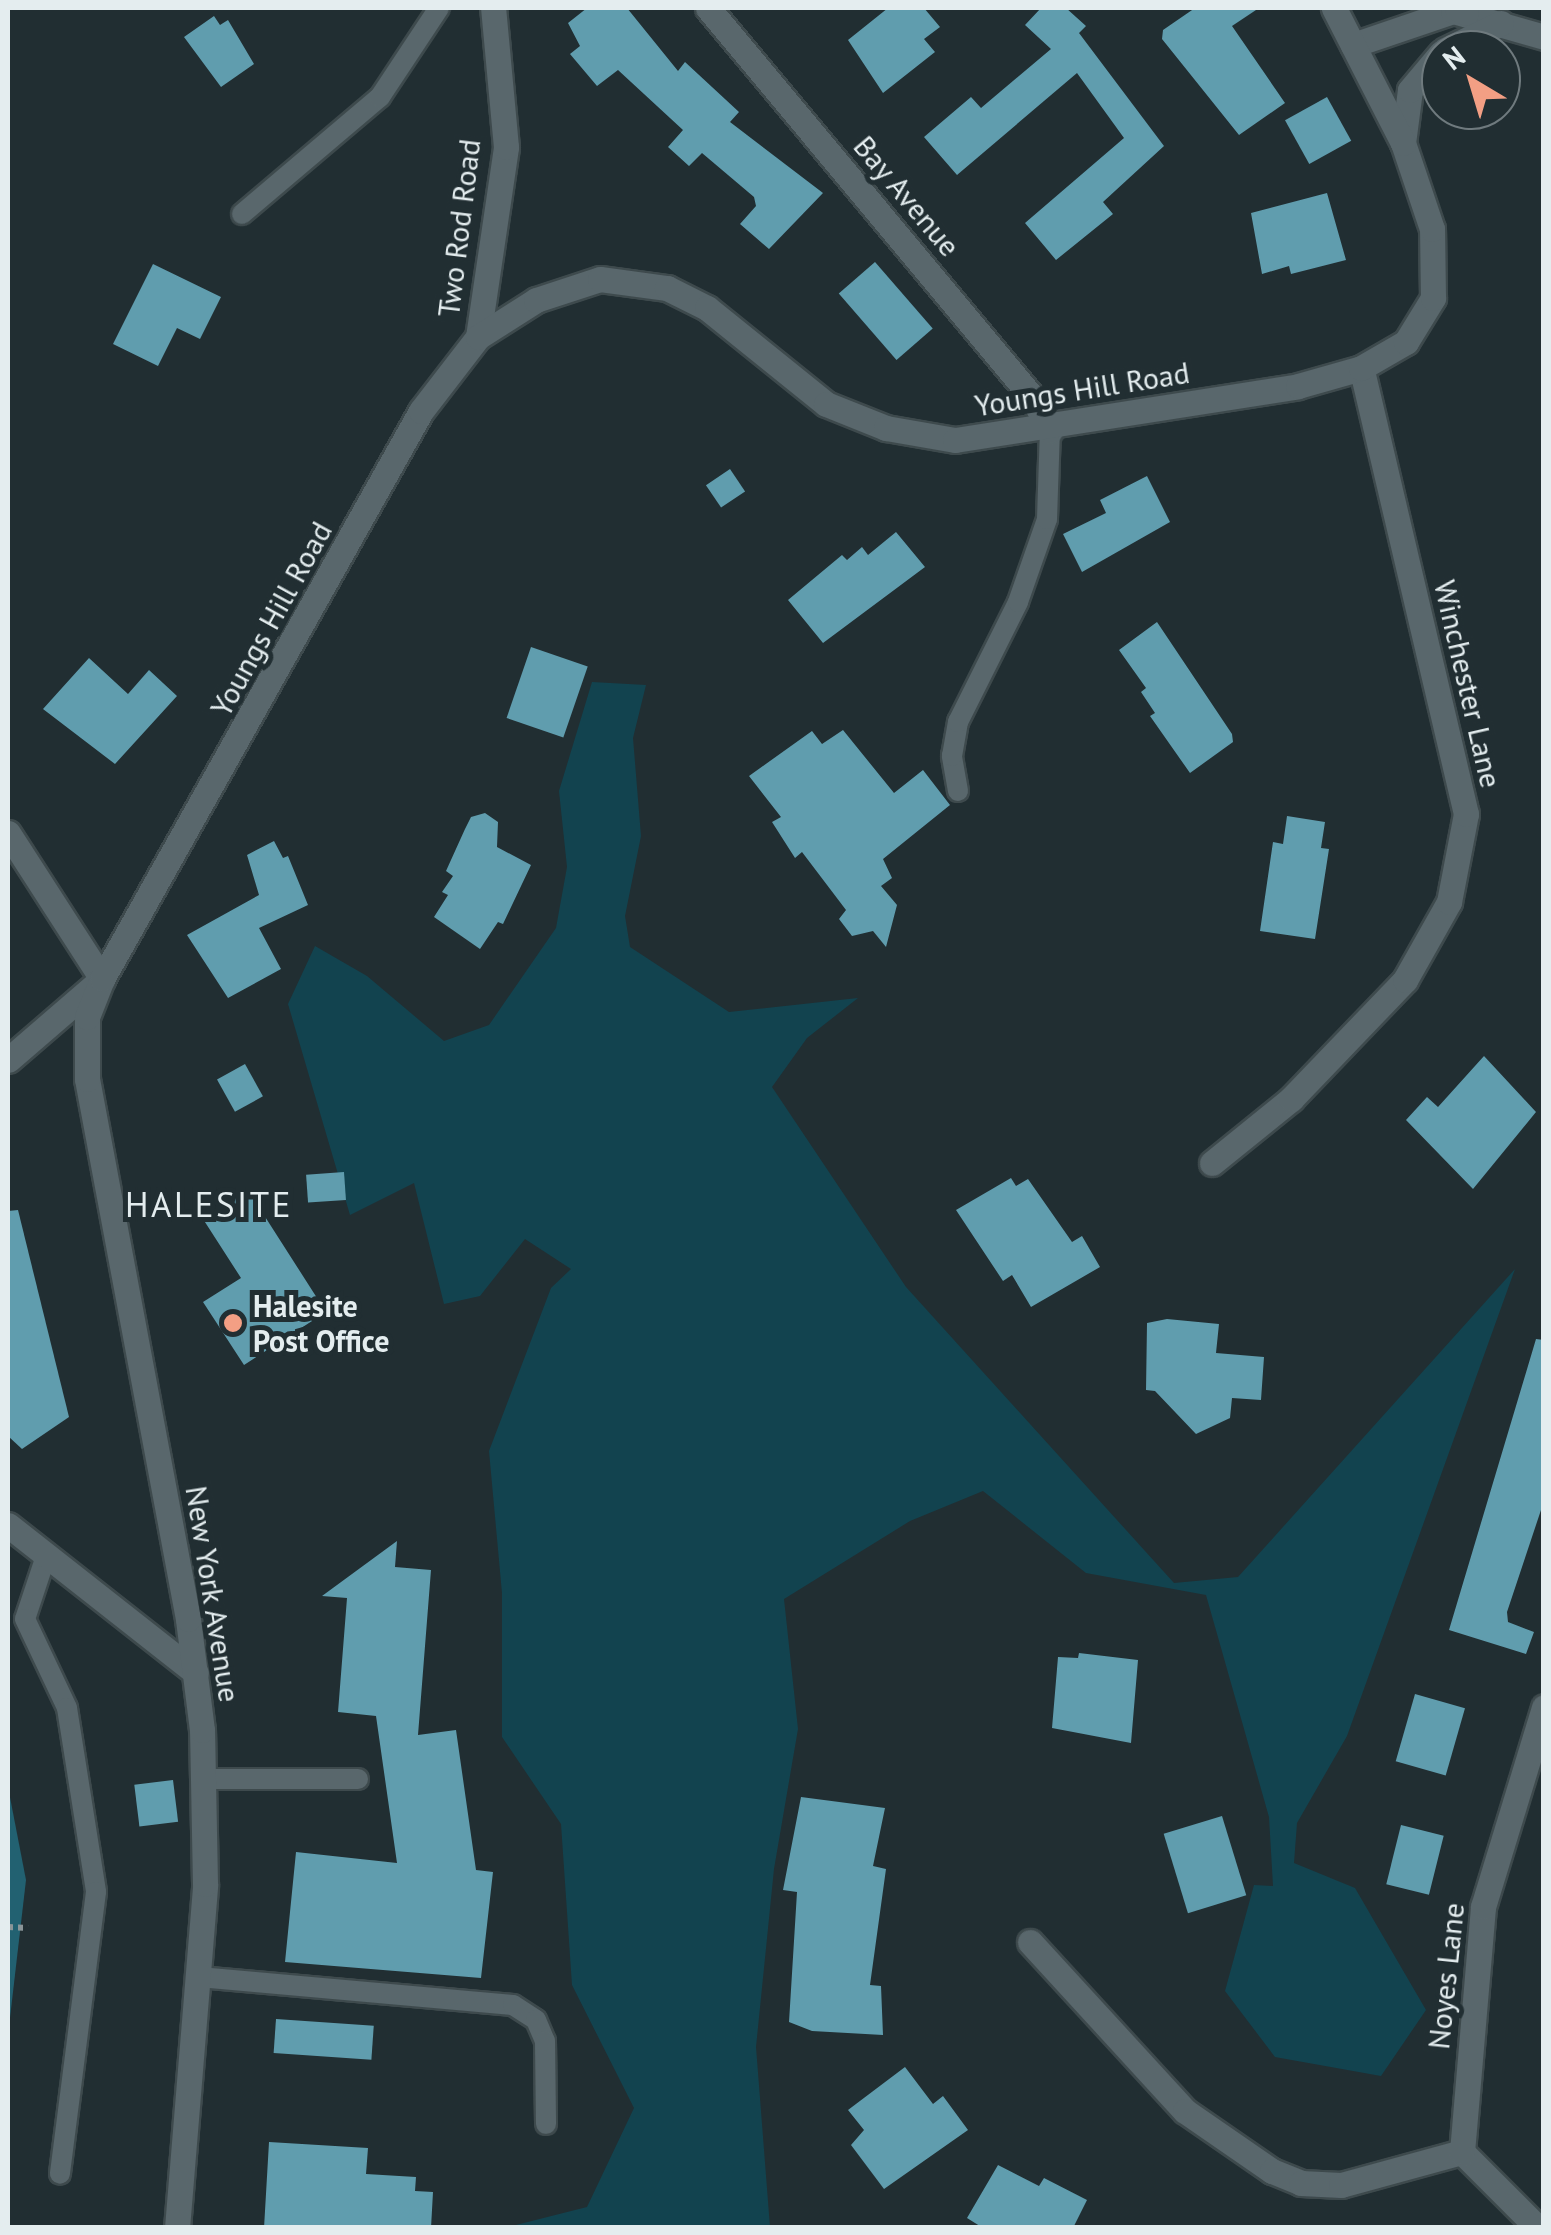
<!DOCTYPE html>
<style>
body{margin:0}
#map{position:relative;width:1551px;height:2235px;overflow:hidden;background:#212e32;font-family:"PT Sans",sans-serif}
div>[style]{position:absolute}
.green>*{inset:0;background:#12434f}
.water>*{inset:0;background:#226171}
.building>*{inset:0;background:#609dae;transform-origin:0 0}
.path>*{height:6px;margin-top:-3px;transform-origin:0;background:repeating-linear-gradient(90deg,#8a9598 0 5px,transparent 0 10px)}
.roads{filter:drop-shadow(2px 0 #3e4a4d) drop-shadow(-2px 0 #3e4a4d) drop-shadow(0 2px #3e4a4d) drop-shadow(0 -2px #3e4a4d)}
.lane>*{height:20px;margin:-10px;padding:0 10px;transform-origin:10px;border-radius:10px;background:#59676c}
.street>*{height:25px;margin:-12.5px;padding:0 12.5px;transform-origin:12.5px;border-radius:12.5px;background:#59676c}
.secondary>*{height:25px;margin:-12.5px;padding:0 12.5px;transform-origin:12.5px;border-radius:12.5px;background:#59676c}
.dots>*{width:28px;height:28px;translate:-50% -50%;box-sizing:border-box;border:5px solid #212e32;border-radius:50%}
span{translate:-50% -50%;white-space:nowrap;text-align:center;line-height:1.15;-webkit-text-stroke:10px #212e32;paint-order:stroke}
.street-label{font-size:30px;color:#e4edef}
.poi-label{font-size:30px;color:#e4edef;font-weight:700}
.left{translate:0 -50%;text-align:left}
.quarter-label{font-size:35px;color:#e4edef;letter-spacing:2.5px}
.frame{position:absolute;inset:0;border:10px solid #e4edef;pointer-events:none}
.north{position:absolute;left:1421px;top:30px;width:100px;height:100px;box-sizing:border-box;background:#212e32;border:2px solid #6f7a7e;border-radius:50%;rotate:322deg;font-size:28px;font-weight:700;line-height:40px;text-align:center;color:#e4edef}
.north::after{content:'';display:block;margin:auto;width:35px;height:45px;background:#f39f84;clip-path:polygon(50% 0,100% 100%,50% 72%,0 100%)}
</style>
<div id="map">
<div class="green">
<i style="clip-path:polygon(592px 682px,646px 685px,633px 738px,641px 836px,625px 916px,630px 947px,729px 1012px,858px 998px,807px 1038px,772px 1087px,906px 1287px,1174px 1583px,1238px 1577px,1515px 1269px,1347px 1736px,1297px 1823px,1294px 1863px,1355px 1888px,1426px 2010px,1381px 2076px,1275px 2057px,1225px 1991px,1254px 1885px,1273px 1886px,1269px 1817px,1206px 1595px,1086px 1573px,983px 1491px,910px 1521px,784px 1599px,798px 1729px,774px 1869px,756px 2047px,770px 2227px,508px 2227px,587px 2207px,634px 2108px,572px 1985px,561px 1824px,502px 1737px,502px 1593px,489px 1451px,551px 1288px,571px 1269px,525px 1239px,480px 1296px,444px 1304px,414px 1183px,350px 1215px,288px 1004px,315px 946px,367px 976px,444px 1041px,489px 1025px,556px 928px,567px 867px,559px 791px)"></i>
</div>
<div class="water">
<i style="clip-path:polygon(8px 1787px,26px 1880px,8px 2035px)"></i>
</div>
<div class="building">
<i style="clip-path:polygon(587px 8px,627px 8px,678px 71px,685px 62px,739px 112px,730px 122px,823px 193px,769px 249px,740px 224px,756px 206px,754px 197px,702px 153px,689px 166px,668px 147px,683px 130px,618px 70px,597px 86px,570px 54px,580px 46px,568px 23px)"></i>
<i style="clip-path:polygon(888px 8px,924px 8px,940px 27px,924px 39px,935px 52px,883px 93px,848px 40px)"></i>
<i style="clip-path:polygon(1041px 8px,1066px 8px,1086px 26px,1079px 33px,1164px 146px,1103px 202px,1113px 214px,1056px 260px,1025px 223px,1124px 138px,1077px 73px,957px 175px,924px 137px,971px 97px,981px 108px,1051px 49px,1025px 25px)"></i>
<i style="clip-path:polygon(1195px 8px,1259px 8px,1232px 26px,1285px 103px,1239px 135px,1162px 39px,1163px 30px)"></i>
<i style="clip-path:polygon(214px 16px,220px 25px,228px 20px,254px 64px,221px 87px,184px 37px)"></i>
<i style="left:1327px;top:97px;width:50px;height:48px;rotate:61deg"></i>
<i style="clip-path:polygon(1327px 193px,1346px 260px,1291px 274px,1289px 266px,1262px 274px,1251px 213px)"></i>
<i style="left:875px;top:262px;width:88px;height:48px;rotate:49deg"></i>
<i style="clip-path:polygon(153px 264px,221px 297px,200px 339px,177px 328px,158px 366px,113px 344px)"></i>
<i style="left:730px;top:469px;width:27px;height:29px;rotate:56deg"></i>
<i style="clip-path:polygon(1147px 476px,1170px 522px,1082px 572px,1063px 534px,1106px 513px,1100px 500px)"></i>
<i style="clip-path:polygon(896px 532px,925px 567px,823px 643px,788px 600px,842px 555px,847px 560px,862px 547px,868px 555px)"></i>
<i style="clip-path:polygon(1157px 622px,1232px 734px,1233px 742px,1190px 773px,1150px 716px,1155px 713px,1141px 692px,1146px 688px,1119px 650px)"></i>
<i style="left:531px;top:647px;width:60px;height:75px;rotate:19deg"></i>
<i style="clip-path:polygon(89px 658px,128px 694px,149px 670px,177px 696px,115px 764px,43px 709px)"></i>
<i style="clip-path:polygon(843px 730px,894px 793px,923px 770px,950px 805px,883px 859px,892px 878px,881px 886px,897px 905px,886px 947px,873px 931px,852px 936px,839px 919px,846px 910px,802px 852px,795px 858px,772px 822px,781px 817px,749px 776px,812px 731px,822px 744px)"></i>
<i style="clip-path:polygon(485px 813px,498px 822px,497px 847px,531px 865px,503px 924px,498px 922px,480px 949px,434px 917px,448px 895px,442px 892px,453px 876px,446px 871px,465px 829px,471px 817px)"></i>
<i style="clip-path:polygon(1287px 816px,1325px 822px,1321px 848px,1329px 849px,1315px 939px,1260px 931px,1273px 842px,1283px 844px)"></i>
<i style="clip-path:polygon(274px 841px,283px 858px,288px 856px,308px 905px,259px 928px,281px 969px,228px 998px,187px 935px,259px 895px,247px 855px)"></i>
<i style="clip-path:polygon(1484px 1056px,1536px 1112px,1473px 1189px,1406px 1120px,1427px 1097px,1438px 1107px)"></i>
<i style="left:245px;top:1064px;width:37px;height:32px;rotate:61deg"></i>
<i style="left:344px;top:1172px;width:28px;height:38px;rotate:86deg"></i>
<i style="clip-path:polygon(1011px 1178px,1016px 1186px,1028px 1179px,1072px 1242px,1082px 1236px,1100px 1267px,1031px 1307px,1012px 1275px,1003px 1281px,956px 1210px)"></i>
<i style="clip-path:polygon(246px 1187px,326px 1312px,244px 1365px,203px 1302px,241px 1278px,203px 1219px)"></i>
<i style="clip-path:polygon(18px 1210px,69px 1417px,22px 1449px,8px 1436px,8px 1211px)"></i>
<i style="clip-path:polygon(1167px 1319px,1219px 1324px,1216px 1353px,1264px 1357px,1261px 1400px,1232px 1398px,1230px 1418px,1196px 1434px,1155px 1391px,1146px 1390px,1147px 1323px)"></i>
<i style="clip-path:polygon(1536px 1339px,1544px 1340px,1544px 1501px,1507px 1612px,1508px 1622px,1534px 1632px,1526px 1654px,1449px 1630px)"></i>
<i style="clip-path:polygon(397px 1541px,395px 1567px,431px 1570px,418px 1735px,456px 1730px,476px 1870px,493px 1872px,481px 1978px,285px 1962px,296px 1852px,397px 1863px,376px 1716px,338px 1712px,347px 1598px,322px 1596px)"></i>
<i style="clip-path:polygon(1079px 1653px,1138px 1660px,1131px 1743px,1052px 1728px,1058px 1657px,1078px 1658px)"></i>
<i style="left:1415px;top:1694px;width:52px;height:70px;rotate:16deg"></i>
<i style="left:173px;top:1780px;width:42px;height:39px;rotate:83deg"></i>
<i style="clip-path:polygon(801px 1797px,885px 1808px,873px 1866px,886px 1869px,870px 1985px,881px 1986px,883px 2035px,812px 2031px,789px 2022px,797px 1892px,783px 1890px)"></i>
<i style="left:1222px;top:1816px;width:83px;height:61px;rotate:73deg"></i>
<i style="left:1401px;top:1825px;width:44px;height:61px;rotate:14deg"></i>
<i style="left:276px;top:2019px;width:98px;height:34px;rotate:4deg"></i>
<i style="clip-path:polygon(905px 2067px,933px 2104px,943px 2096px,968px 2130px,884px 2189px,851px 2145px,864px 2130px,848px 2110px)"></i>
<i style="clip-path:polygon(269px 2142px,368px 2148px,366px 2174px,416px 2177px,415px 2191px,433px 2192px,431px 2228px,264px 2228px)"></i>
<i style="clip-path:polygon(998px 2165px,1039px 2186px,1044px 2178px,1087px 2200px,1073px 2228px,983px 2228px,967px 2218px)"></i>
</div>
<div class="path">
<i style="left:8px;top:1927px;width:20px;rotate:3deg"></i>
</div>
<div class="roads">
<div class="lane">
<i style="left:242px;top:214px;width:181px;rotate:-40.3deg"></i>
<i style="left:380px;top:97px;width:107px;rotate:-56.5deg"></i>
<i style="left:958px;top:791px;width:36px;rotate:-100deg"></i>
<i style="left:952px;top:756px;width:35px;rotate:-80deg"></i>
<i style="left:958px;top:722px;width:134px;rotate:-63.4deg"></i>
<i style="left:1018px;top:602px;width:88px;rotate:-70.7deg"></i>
<i style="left:1047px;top:519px;width:89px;rotate:-88.1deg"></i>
<i style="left:46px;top:1556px;width:66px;rotate:108.4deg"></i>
<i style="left:25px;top:1619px;width:98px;rotate:64.7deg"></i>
<i style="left:67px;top:1708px;width:186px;rotate:81deg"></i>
<i style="left:96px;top:1892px;width:284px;rotate:97.3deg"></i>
<i style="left:205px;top:1779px;width:153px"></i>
<i style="left:199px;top:1977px;width:315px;rotate:5.1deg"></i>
<i style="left:513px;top:2005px;width:27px;rotate:33deg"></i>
<i style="left:536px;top:2020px;width:23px;rotate:67deg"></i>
<i style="left:545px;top:2041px;width:83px;rotate:89.3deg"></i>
</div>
<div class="street">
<i style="left:708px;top:8px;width:506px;rotate:50.21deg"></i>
<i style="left:1032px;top:397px;width:38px;rotate:61deg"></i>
<i style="left:1353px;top:45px;width:106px;rotate:-18.8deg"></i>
<i style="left:1453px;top:11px;width:95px;rotate:15.9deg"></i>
<i style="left:478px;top:337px;width:192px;rotate:-81.6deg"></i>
<i style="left:506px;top:147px;width:140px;rotate:-95.3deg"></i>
<i style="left:8px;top:833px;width:174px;rotate:57.2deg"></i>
<i style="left:102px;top:979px;width:124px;rotate:139.2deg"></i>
<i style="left:1212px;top:1163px;width:102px;rotate:-39deg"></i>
<i style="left:1291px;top:1099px;width:165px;rotate:-46.2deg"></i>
<i style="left:1405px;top:980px;width:90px;rotate:-60.6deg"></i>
<i style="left:1449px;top:902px;width:90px;rotate:-79.1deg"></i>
<i style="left:1466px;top:814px;width:458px;rotate:-103.2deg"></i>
<i style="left:8px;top:1525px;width:239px;rotate:38.2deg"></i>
<i style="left:1030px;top:1942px;width:229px;rotate:47.5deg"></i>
<i style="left:1185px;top:2111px;width:106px;rotate:34.6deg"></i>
<i style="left:1272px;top:2171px;width:31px;rotate:22deg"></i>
<i style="left:1301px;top:2183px;width:40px;rotate:2.9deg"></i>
<i style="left:1341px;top:2185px;width:125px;rotate:-15.3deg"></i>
<i style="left:1538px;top:2228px;width:107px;rotate:-135deg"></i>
<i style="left:1462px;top:2152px;width:246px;rotate:-85.1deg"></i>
<i style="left:1483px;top:1907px;width:209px;rotate:-73deg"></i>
</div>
<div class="secondary">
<i style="left:1457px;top:8px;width:10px;rotate:29deg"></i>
<i style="left:1445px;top:50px;width:62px;rotate:-25.7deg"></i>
<i style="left:1403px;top:143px;width:53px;rotate:-82.5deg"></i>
<i style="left:1410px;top:90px;width:48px;rotate:-50deg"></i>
<i style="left:177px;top:2228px;width:345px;rotate:-85.3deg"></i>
<i style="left:205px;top:1884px;width:154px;rotate:-91.1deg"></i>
<i style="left:202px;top:1730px;width:112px;rotate:-97.2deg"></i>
<i style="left:188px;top:1619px;width:549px;rotate:-100.59deg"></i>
<i style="left:87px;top:1079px;width:62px;rotate:-90deg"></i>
<i style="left:87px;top:1017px;width:41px;rotate:-68.5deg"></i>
<i style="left:102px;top:979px;width:651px;rotate:-60.68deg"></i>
<i style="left:421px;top:411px;width:93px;rotate:-52.4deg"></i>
<i style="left:478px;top:337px;width:69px;rotate:-32.5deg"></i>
<i style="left:536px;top:300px;width:67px;rotate:-18.2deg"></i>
<i style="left:600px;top:279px;width:68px;rotate:7.7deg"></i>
<i style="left:667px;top:288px;width:45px;rotate:26.6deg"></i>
<i style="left:707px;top:308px;width:153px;rotate:38.9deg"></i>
<i style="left:826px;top:404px;width:65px;rotate:21.8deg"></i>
<i style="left:886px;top:428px;width:70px;rotate:9.9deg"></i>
<i style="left:955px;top:440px;width:347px;rotate:-8.9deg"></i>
<i style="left:1298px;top:386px;width:66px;rotate:-15.9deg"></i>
<i style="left:1361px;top:368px;width:52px;rotate:-30deg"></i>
<i style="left:1406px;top:342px;width:52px;rotate:-58.5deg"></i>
<i style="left:1433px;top:298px;width:69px;rotate:-90.8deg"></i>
<i style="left:1432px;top:229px;width:91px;rotate:-108.6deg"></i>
<i style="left:1403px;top:143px;width:152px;rotate:-117.1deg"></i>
</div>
</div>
<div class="dots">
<i style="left:233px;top:1323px;background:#f39f84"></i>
</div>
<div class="street-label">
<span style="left:907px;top:196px;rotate:50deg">Bay Avenue</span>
<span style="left:459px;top:228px;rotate:-83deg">Two Rod Road</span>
<span style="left:1082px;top:389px;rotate:-9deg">Youngs Hill Road</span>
<span style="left:271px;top:619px;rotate:-61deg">Youngs Hill Road</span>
<span style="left:1468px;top:684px;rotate:77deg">Winchester Lane</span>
<span style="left:213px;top:1594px;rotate:81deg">New York Avenue</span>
<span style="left:1446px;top:1976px;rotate:-84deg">Noyes Lane</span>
</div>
<div class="poi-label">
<span class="left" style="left:253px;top:1323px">Halesite<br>Post Office</span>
</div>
<div class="quarter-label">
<span style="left:209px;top:1204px">HALESITE</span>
</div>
<div class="frame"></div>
<div class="north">N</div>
</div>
